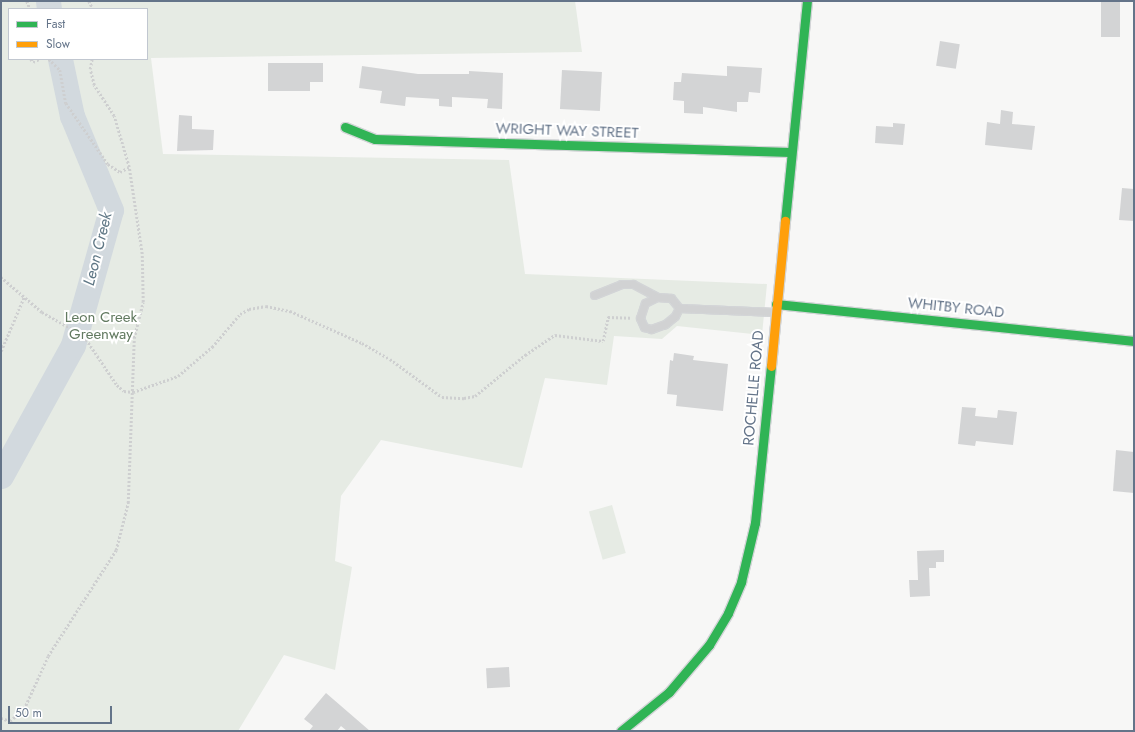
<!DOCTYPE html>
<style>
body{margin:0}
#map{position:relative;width:1135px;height:732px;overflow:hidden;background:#f7f7f6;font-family:Jost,sans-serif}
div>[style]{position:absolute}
.green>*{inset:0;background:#e6ebe4;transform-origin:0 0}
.river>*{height:25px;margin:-12.5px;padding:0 12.5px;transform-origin:12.5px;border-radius:12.5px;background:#d2d9de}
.building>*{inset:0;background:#d3d4d5;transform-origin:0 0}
.path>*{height:2.5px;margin-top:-1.25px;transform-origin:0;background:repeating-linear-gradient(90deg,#cecfd0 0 2px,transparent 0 4px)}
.roads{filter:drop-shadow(1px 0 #d3d5d7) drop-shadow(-1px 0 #d3d5d7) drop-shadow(0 1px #d3d5d7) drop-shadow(0 -1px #d3d5d7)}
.lane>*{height:7px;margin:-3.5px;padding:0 3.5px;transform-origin:3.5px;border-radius:3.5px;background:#d1d2d3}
.fast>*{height:9px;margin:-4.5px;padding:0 4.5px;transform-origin:4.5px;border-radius:4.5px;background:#30b455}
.slow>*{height:9px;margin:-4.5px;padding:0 4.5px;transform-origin:4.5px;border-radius:4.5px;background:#ff9f0a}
span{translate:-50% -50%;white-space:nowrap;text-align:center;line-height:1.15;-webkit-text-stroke:4px #fff;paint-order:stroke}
.street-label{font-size:15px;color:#647489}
.park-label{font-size:15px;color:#627a60}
.water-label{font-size:16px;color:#5f7785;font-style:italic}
.frame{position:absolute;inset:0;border:2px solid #647489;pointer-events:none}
.legend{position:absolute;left:8px;top:8px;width:140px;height:52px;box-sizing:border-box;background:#fff;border:1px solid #c1c7d0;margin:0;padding:5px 7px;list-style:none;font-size:12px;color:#647489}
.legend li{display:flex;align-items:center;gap:8px;height:20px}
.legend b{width:20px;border:1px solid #c1c7d0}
.scale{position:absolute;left:8px;top:706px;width:104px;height:18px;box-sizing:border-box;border:2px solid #647489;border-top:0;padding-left:5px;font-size:12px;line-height:14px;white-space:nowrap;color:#647489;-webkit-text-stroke:3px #fff;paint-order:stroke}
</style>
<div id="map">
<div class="green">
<i style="clip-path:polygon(evenodd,1px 1px,575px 1px,582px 52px,151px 58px,163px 154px,509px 160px,525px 274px,767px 284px,762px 335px,677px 326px,662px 339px,614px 336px,607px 385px,545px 378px,522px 468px,381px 440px,341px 496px,335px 561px,352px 567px,335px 670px,284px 655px,238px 731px,1px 731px,1px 1px,9px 9px,147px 9px,147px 59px,9px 59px,9px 9px)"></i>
<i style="left:612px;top:505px;width:50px;height:24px;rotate:74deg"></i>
</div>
<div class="river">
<i style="left:48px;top:1px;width:8px;rotate:83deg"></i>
<i style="left:1px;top:476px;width:149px;rotate:-61.2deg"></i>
<i style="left:73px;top:345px;width:140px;rotate:-74.3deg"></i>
<i style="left:111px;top:210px;width:102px;rotate:-112.5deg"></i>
<i style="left:72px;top:116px;width:58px;rotate:-101.9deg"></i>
</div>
<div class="building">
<i style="left:1101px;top:1px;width:19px;height:36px"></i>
<i style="left:940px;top:41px;width:20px;height:25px;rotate:9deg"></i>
<i style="clip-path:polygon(268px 63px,323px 63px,323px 82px,310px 82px,310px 91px,268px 91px)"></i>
<i style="clip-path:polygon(362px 66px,418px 74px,469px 74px,469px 71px,503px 73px,502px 109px,487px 108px,488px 99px,452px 97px,452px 107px,439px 106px,439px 99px,406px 97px,405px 106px,380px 103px,382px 91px,359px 88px)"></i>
<i style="clip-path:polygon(727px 66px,762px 68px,760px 93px,749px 92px,748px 102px,737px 102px,737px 112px,703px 107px,703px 114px,684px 113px,684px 101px,673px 100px,674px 82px,681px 82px,682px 73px,727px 76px)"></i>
<i style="left:562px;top:70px;width:40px;height:39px;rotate:3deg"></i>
<i style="clip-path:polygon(1001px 110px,1013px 112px,1012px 124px,1035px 126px,1032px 150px,985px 145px,987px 122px,1000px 124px)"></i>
<i style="clip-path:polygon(179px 115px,192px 116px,192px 129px,214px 130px,213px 150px,177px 151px)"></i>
<i style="clip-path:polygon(893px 123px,905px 124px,903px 145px,875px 143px,876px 126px,893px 127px)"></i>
<i style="clip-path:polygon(1122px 188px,1134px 189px,1134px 221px,1119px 220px)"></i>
<i style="clip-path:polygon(674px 353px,694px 356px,693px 360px,728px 364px,723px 411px,676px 406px,677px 395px,667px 394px,670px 360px,673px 361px)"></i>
<i style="clip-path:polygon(962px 407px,976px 408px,975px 416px,997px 418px,998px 410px,1017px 412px,1013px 445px,976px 441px,975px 446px,958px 444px)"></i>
<i style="clip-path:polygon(1116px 450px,1134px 452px,1134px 493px,1113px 491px)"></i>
<i style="clip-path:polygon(944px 550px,944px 562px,936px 562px,936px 568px,929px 568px,930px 596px,910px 597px,909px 580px,918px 580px,917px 551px)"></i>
<i style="left:509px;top:667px;width:20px;height:23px;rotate:87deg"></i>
<i style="clip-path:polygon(326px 693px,370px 731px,347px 731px,341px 726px,337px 731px,309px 731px,313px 726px,304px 719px)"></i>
</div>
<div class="path">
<i style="left:27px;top:1px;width:9px;rotate:69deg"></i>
<i style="left:89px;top:1px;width:9px;rotate:63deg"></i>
<i style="left:31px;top:59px;width:4px;rotate:56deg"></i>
<i style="left:33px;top:62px;width:7px;rotate:-27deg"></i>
<i style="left:49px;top:59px;width:16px;rotate:45deg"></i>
<i style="left:60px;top:70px;width:34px;rotate:80deg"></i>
<i style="left:66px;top:103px;width:74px;rotate:55.5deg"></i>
<i style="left:108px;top:164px;width:14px;rotate:34deg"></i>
<i style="left:120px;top:172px;width:10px;rotate:-29deg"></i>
<i style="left:129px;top:167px;width:53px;rotate:-106.4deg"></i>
<i style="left:114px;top:116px;width:37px;rotate:-123deg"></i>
<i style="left:94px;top:85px;width:16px;rotate:-104deg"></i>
<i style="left:90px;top:69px;width:10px;rotate:-79deg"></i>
<i style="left:1px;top:277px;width:54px;rotate:40.5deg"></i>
<i style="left:42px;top:312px;width:48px;rotate:29.7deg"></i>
<i style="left:84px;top:336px;width:59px;rotate:56deg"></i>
<i style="left:117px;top:385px;width:9px;rotate:41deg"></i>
<i style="left:124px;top:391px;width:9px;rotate:6deg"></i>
<i style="left:133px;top:392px;width:48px;rotate:-19.6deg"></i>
<i style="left:178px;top:376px;width:45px;rotate:-40.5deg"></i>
<i style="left:212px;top:347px;width:43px;rotate:-49.7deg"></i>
<i style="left:240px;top:314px;width:10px;rotate:-29deg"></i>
<i style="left:249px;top:309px;width:17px;rotate:-10deg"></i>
<i style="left:266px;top:306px;width:25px;rotate:12deg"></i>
<i style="left:290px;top:311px;width:79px;rotate:24deg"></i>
<i style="left:362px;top:343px;width:32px;rotate:30deg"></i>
<i style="left:390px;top:359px;width:64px;rotate:36.2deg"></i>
<i style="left:442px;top:397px;width:22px;rotate:3deg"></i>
<i style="left:464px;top:398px;width:11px;rotate:-10deg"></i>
<i style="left:475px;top:396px;width:65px;rotate:-39.4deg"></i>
<i style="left:525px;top:355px;width:36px;rotate:-34deg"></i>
<i style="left:555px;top:335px;width:48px;rotate:7.1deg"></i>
<i style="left:603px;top:341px;width:25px;rotate:-78deg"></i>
<i style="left:608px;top:317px;width:23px;rotate:2deg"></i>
<i style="left:1px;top:351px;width:59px;rotate:-66.9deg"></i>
<i style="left:1px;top:718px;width:9px;rotate:18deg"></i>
<i style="left:10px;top:721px;width:18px;rotate:-41deg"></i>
<i style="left:24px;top:709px;width:58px;rotate:-65.6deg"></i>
<i style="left:48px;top:656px;width:126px;rotate:-57.3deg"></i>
<i style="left:116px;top:550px;width:49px;rotate:-75.7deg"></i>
<i style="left:128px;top:503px;width:165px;rotate:-87.9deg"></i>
<i style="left:134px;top:338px;width:37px;rotate:-76deg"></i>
<i style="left:143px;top:302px;width:48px;rotate:-91.2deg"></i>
<i style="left:142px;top:254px;width:88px;rotate:-98.5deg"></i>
</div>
<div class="roads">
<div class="lane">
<i style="left:594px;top:295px;width:29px;rotate:-22deg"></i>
<i style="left:621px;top:284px;width:12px"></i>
<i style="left:633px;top:284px;width:27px;rotate:28deg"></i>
<i style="left:679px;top:308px;width:9px;rotate:117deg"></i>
<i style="left:675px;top:316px;width:13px;rotate:141deg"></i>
<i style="left:665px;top:324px;width:15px;rotate:160deg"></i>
<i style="left:651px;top:329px;width:7px;rotate:-164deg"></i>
<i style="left:644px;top:327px;width:10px;rotate:-114deg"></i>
<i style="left:640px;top:318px;width:16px;rotate:-72deg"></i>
<i style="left:645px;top:303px;width:13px;rotate:-27deg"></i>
<i style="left:657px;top:297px;width:14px;rotate:4deg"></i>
<i style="left:671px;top:298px;width:13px;rotate:51deg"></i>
<i style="left:679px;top:308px;width:96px;rotate:2.4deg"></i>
</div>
<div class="fast">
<i style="left:345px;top:127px;width:32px;rotate:22deg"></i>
<i style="left:375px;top:139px;width:415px;rotate:1.8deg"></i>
<i style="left:785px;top:221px;width:221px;rotate:-84.3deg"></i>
<i style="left:776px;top:304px;width:360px;rotate:5.9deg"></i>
<i style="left:621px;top:731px;width:62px;rotate:-39.1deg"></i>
<i style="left:669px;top:692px;width:62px;rotate:-49.6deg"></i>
<i style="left:709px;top:645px;width:37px;rotate:-59deg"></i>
<i style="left:728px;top:613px;width:34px;rotate:-67deg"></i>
<i style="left:741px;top:582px;width:61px;rotate:-76.7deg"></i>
<i style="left:755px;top:523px;width:158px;rotate:-84.2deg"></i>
</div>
<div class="slow">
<i style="left:771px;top:366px;width:146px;rotate:-84.5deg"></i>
</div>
</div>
<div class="street-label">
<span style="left:567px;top:131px;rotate:2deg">WRIGHT WAY STREET</span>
<span style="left:956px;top:308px;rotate:6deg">WHITBY ROAD</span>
<span style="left:754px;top:388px;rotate:-85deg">ROCHELLE ROAD</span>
</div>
<div class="park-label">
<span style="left:101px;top:326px">Leon Creek<br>Greenway</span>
</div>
<div class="water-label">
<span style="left:98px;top:249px;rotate:-76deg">Leon Creek</span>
</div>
<div class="frame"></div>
<ul class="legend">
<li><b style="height:5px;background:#30b455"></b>Fast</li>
<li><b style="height:5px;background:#ff9f0a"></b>Slow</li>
</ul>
<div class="scale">50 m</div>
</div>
